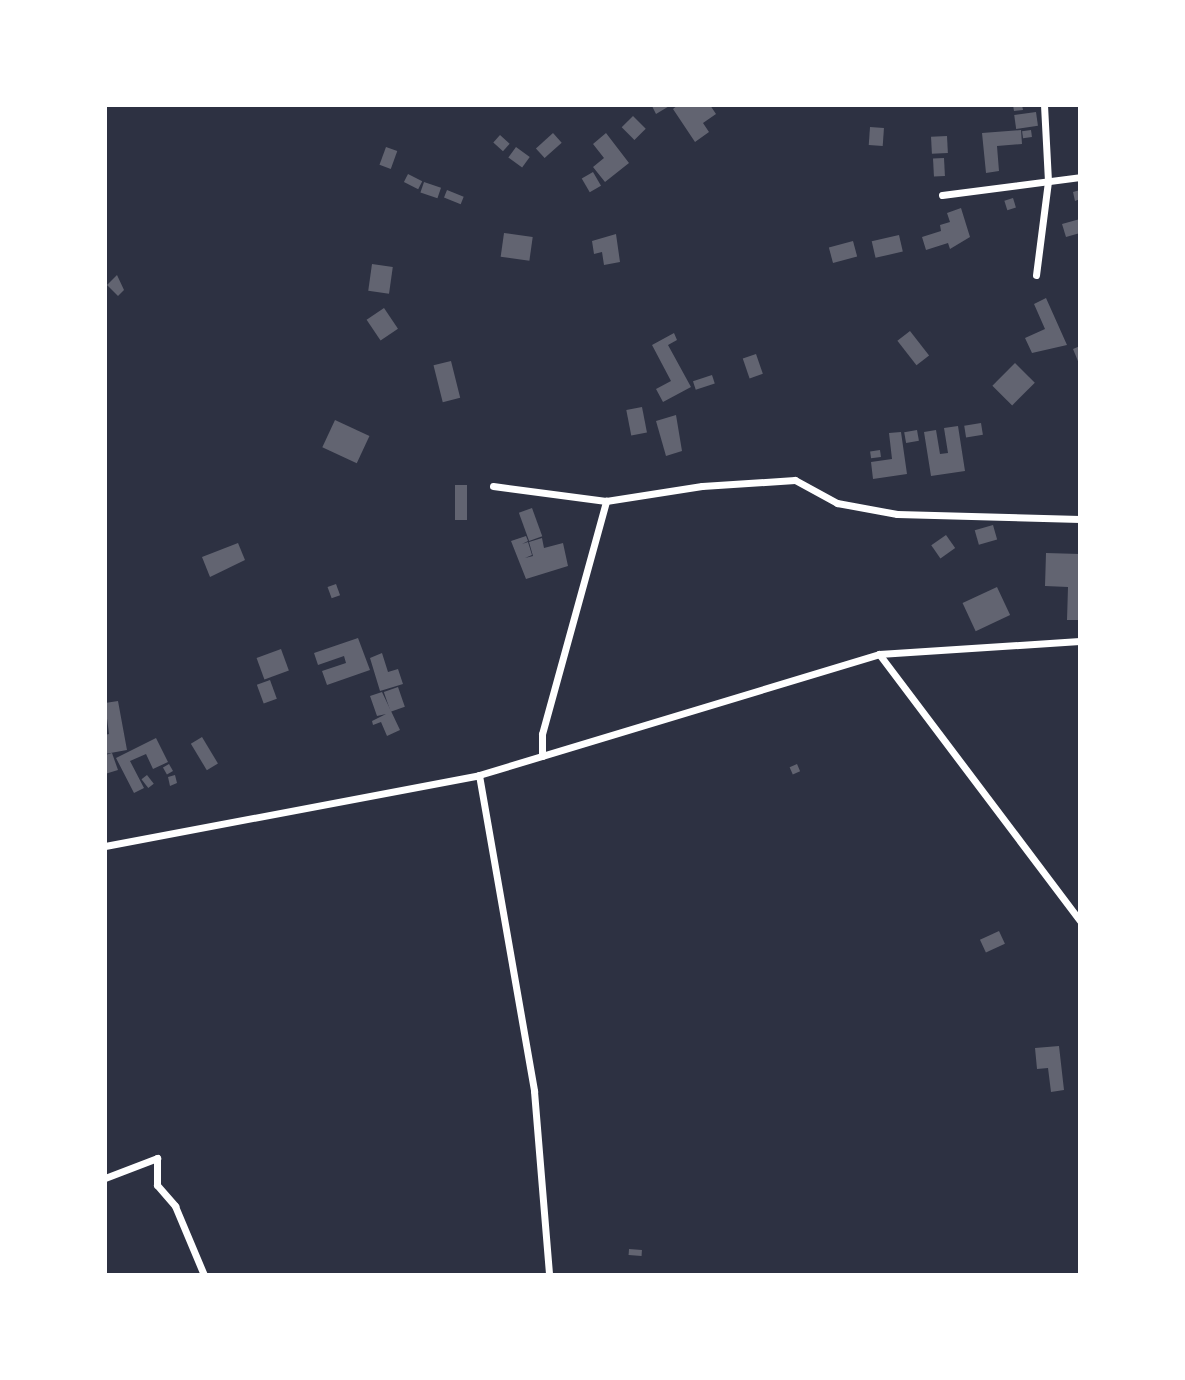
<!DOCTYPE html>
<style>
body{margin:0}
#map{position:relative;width:1185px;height:1380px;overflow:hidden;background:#2d3142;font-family:"Source Sans 3",sans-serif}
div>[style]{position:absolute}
.building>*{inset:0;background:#626471;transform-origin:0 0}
.minor>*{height:7px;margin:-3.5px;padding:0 3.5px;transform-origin:3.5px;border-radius:3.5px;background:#fff}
span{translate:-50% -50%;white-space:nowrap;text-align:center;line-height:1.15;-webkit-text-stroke:7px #fff;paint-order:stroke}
.frame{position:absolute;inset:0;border:107px solid #fff;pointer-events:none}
</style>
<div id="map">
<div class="building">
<i style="clip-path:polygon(671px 105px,656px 114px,652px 106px,656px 105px)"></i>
<i style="clip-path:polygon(678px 105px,710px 105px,716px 114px,703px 123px,709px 132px,695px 142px,673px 109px)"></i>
<i style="clip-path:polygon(1013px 105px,1022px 105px,1023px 110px,1014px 111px)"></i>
<i style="left:1036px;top:112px;width:14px;height:22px;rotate:82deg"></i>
<i style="left:633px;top:116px;width:18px;height:16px;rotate:45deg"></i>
<i style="left:870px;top:127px;width:14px;height:18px;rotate:4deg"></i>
<i style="clip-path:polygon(1021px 130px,1022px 144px,997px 146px,999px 171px,986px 173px,982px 133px)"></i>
<i style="left:1031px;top:130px;width:7px;height:9px;rotate:82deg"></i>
<i style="left:553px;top:133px;width:13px;height:23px;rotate:48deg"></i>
<i style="clip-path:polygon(606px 133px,629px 163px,605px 182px,593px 167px,604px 158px,593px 144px)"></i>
<i style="left:500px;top:135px;width:13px;height:10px;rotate:42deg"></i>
<i style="left:947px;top:136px;width:17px;height:16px;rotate:87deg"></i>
<i style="left:386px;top:147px;width:12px;height:19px;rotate:20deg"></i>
<i style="left:516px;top:147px;width:17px;height:13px;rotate:36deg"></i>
<i style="left:944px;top:158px;width:18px;height:11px;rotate:87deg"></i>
<i style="left:593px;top:172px;width:16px;height:13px;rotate:60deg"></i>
<i style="left:408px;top:174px;width:16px;height:9px;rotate:27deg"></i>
<i style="left:424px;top:182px;width:18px;height:11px;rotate:19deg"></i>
<i style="left:447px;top:190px;width:18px;height:8px;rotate:22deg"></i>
<i style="clip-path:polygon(1080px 190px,1080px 199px,1075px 201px,1073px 192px)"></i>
<i style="left:1013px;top:198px;width:10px;height:9px;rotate:73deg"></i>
<i style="clip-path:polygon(961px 208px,970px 237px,950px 249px,948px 243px,926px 250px,922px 237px,941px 231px,940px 225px,950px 222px,947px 213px)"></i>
<i style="clip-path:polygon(1080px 219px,1080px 233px,1066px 237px,1062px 224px)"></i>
<i style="left:504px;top:233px;width:29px;height:24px;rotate:8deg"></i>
<i style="clip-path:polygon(616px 234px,620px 262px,604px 265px,602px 252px,594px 254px,592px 241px)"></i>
<i style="left:899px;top:235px;width:17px;height:28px;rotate:77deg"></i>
<i style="left:853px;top:241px;width:16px;height:25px;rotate:75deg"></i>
<i style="left:372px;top:264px;width:21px;height:27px;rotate:8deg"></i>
<i style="clip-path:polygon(117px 275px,124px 290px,118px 296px,107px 285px)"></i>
<i style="clip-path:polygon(1046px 298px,1067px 345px,1032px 353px,1025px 338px,1045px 329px,1034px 304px)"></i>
<i style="left:384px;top:308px;width:25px;height:21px;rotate:56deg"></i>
<i style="left:910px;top:331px;width:31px;height:16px;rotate:52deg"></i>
<i style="clip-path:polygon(674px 333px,677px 340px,668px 345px,691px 387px,663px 402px,656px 389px,671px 381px,652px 345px)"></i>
<i style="clip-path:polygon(1080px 346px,1080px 366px,1073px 349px)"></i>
<i style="left:756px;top:354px;width:21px;height:14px;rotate:71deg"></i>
<i style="left:451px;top:361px;width:38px;height:18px;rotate:76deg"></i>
<i style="left:1015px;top:363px;width:28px;height:32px;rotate:45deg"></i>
<i style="left:712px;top:375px;width:9px;height:20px;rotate:72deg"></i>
<i style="left:642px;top:407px;width:26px;height:16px;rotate:79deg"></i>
<i style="clip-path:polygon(676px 415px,682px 451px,666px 456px,656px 421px)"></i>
<i style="left:335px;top:420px;width:38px;height:30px;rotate:25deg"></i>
<i style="left:981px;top:423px;width:12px;height:17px;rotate:81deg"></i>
<i style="clip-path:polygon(958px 426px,965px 471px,931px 476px,924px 432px,936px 430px,940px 454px,948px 453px,944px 428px)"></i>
<i style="left:917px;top:430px;width:11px;height:13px;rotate:80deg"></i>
<i style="clip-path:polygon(901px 432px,907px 474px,873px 479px,871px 462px,892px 459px,889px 433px)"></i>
<i style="left:880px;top:450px;width:7px;height:10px;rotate:82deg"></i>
<i style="left:455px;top:485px;width:12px;height:35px"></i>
<i style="left:532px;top:508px;width:30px;height:14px;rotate:70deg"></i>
<i style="left:993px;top:525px;width:15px;height:19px;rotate:74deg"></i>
<i style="left:946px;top:535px;width:16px;height:18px;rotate:55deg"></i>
<i style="clip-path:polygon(526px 536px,528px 541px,522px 544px,528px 542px,532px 555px,525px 558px,533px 556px,529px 542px,542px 538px,544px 548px,563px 543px,568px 566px,526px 579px,511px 541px)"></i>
<i style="clip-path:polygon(238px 543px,245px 560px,210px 577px,202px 557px)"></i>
<i style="clip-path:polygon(1046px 553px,1080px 554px,1080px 620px,1067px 620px,1068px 587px,1045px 586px)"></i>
<i style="left:336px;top:584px;width:12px;height:9px;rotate:70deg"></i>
<i style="left:997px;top:587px;width:31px;height:38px;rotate:65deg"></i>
<i style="clip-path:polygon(358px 638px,370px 670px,327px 685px,322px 671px,346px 663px,344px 656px,318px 665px,314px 653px)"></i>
<i style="left:281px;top:649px;width:23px;height:26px;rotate:70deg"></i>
<i style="clip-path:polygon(382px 653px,388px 672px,398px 669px,403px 684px,380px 691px,370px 658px)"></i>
<i style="left:270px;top:680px;width:20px;height:14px;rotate:70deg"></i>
<i style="left:398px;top:687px;width:21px;height:15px;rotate:71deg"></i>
<i style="clip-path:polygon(382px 692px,400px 730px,387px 736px,381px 722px,373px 725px,372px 721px,386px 714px,377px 716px,370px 696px)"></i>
<i style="clip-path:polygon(118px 701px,127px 750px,105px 754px,105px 735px,109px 734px,105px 703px)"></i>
<i style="left:202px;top:737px;width:31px;height:13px;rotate:59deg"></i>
<i style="clip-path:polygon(156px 738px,168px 762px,153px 769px,146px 754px,130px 761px,144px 788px,134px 793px,116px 758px)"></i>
<i style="clip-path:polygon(112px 753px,118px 770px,105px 774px,105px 755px)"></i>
<i style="left:169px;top:764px;width:8px;height:7px;rotate:60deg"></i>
<i style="left:797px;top:764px;width:8px;height:8px;rotate:67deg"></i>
<i style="left:147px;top:775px;width:11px;height:7px;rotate:52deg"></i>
<i style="clip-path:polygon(175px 775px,177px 783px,170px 786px,168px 777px)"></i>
<i style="left:999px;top:931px;width:14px;height:21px;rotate:65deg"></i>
<i style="clip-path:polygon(1059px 1046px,1064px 1090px,1051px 1092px,1048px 1068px,1037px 1069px,1035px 1048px)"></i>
<i style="left:629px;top:1249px;width:13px;height:6px;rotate:4deg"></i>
</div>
<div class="minor">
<i style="left:942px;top:195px;width:139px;rotate:-7.4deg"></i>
<i style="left:1036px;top:275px;width:95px;rotate:-82.7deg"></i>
<i style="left:1048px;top:181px;width:76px;rotate:-93deg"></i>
<i style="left:493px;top:486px;width:114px;rotate:7.6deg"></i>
<i style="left:879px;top:654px;width:334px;rotate:53deg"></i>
<i style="left:542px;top:756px;width:22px;rotate:-90deg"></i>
<i style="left:542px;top:734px;width:242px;rotate:-74.6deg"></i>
<i style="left:606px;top:501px;width:97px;rotate:-8.9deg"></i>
<i style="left:702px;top:486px;width:93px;rotate:-3.7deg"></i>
<i style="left:795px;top:480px;width:48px;rotate:28.7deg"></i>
<i style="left:837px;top:503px;width:61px;rotate:10.4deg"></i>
<i style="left:897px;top:514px;width:183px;rotate:1.6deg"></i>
<i style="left:479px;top:775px;width:321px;rotate:80.1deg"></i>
<i style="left:534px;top:1091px;width:185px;rotate:85.3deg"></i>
<i style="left:105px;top:846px;width:381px;rotate:-10.7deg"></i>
<i style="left:479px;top:775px;width:418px;rotate:-16.8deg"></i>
<i style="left:879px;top:654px;width:201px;rotate:-3.7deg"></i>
<i style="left:105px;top:1178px;width:56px;rotate:-21deg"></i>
<i style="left:157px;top:1158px;width:27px;rotate:90deg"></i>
<i style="left:157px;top:1185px;width:28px;rotate:49deg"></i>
<i style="left:175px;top:1206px;width:75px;rotate:67.2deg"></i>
</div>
<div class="frame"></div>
</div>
